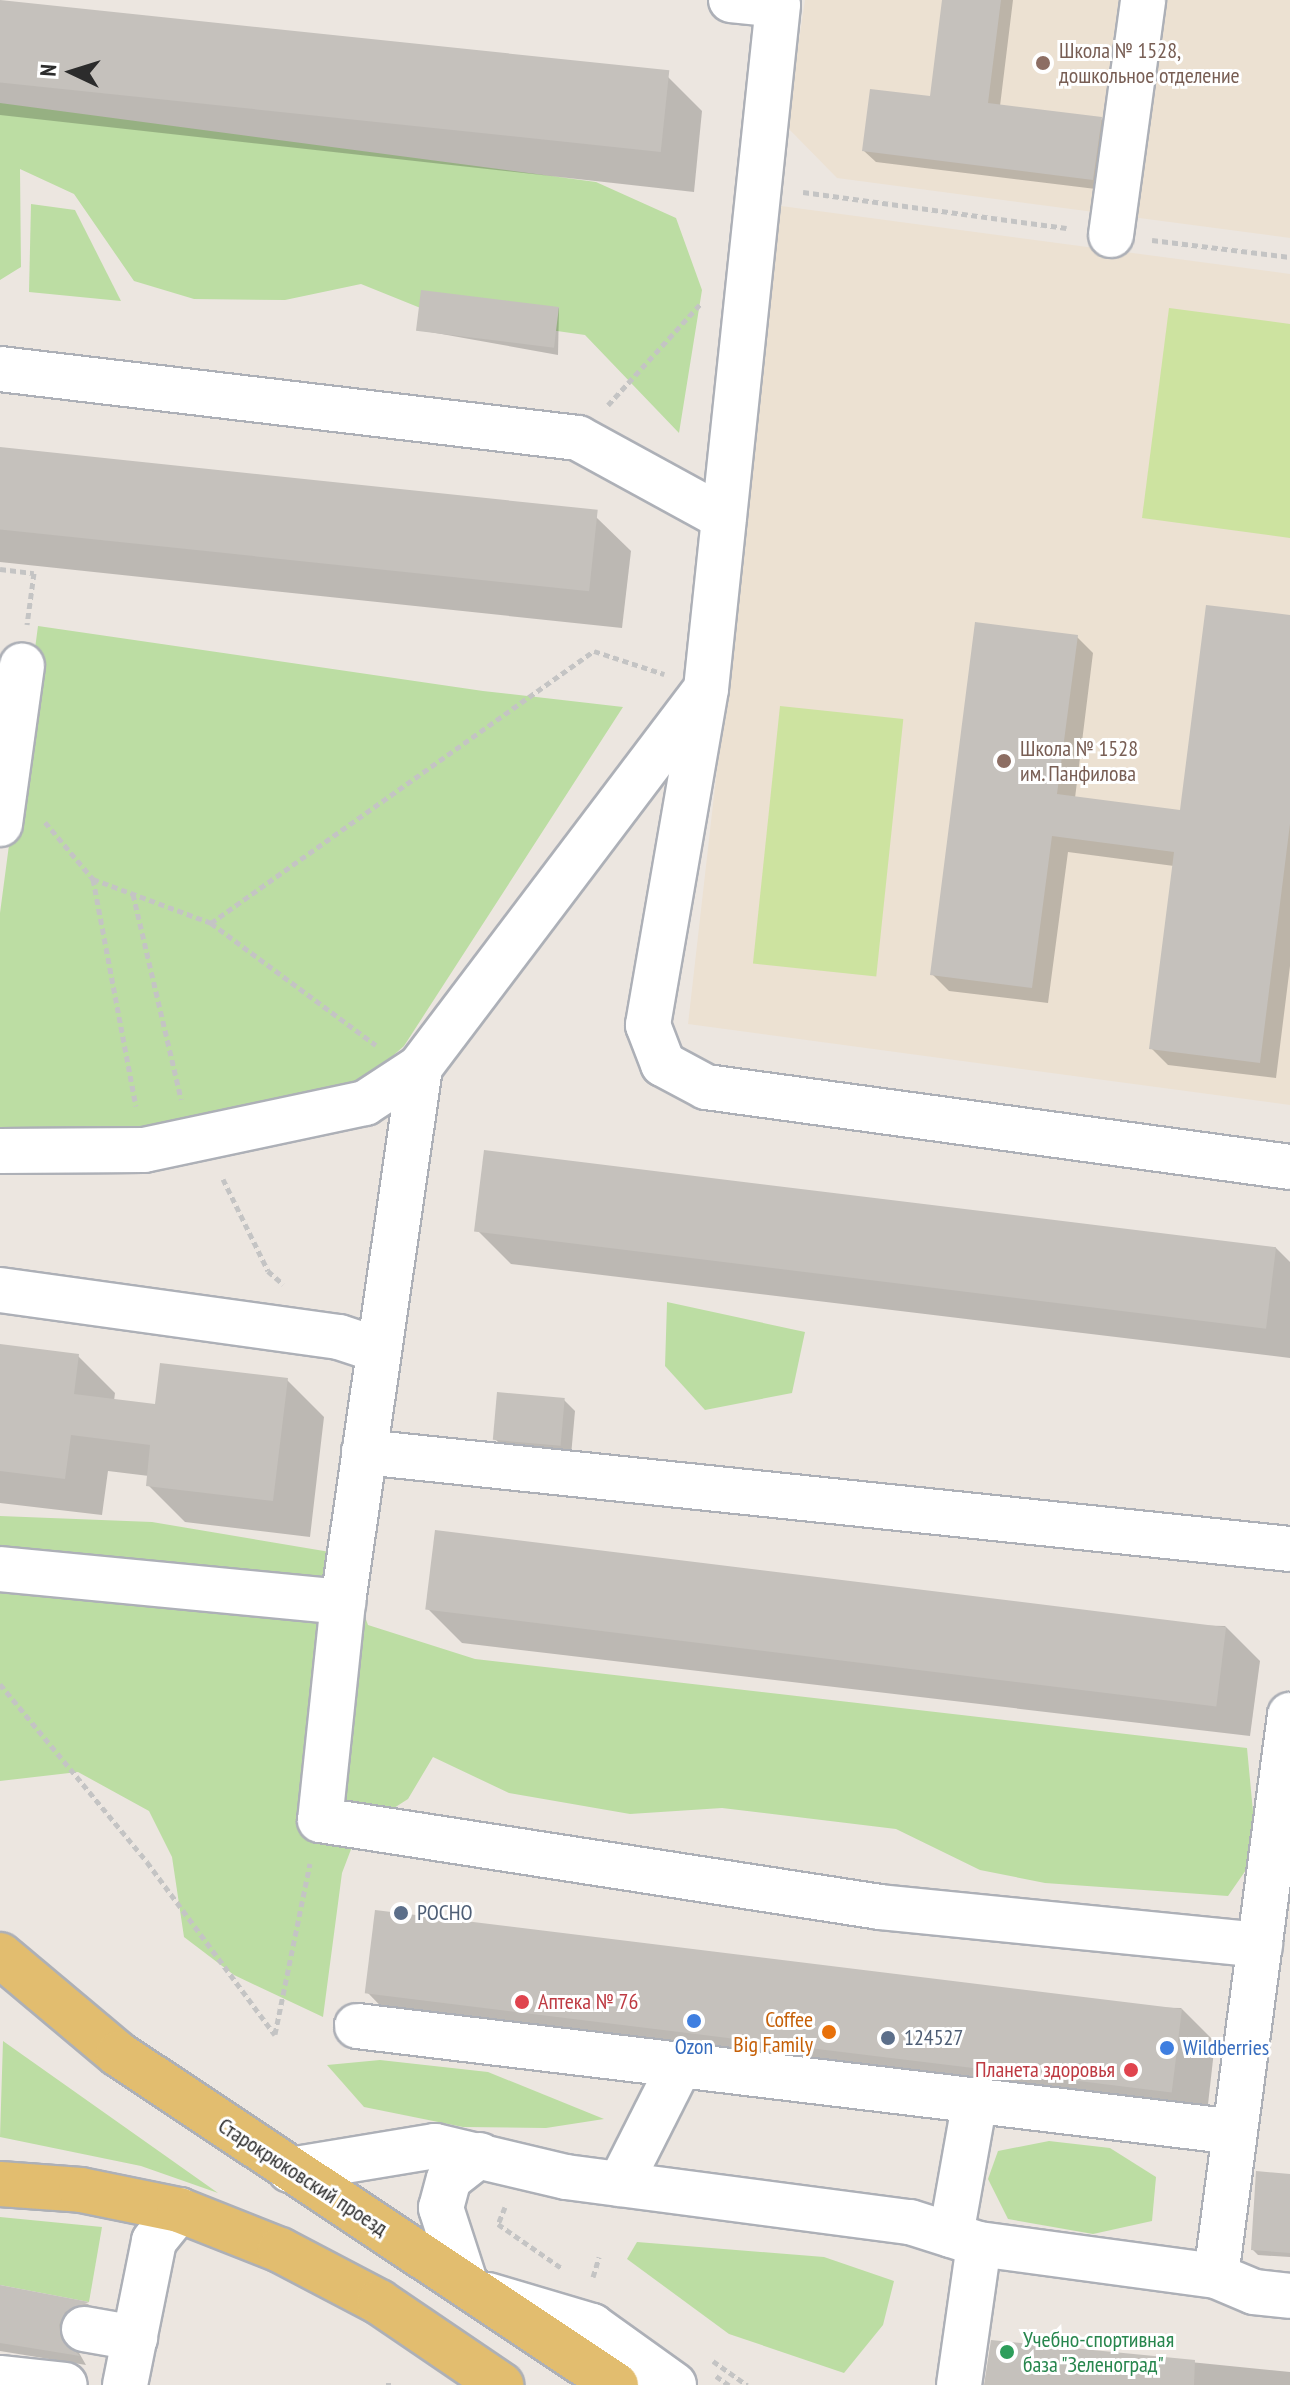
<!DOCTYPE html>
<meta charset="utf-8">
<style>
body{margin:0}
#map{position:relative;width:1290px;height:2385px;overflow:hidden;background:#ece6e0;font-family:"PT Sans Narrow",sans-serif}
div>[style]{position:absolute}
.education>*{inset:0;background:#ece1d2}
.green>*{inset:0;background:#bcdda3}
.pitch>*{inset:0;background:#cde3a0;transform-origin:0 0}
.shadow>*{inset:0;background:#0003}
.building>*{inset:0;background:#c5c1bc;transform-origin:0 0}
.path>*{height:5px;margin-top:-2.5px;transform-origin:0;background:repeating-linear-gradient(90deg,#c4c4c4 0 6px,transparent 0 10px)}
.roads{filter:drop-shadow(2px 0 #adb0b7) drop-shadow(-2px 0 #adb0b7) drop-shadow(0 2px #adb0b7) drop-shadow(0 -2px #adb0b7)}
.minor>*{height:44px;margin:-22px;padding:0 22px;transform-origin:22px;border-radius:22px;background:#fff}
.major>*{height:44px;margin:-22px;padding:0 22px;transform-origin:22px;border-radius:22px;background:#e2bd6f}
.dots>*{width:22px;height:22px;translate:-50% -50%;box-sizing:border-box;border:4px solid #fff;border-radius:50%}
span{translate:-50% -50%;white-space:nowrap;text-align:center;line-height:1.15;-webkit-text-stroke:6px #fff;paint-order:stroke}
.education-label{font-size:22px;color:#785e54}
.left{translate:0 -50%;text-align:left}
.service-label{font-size:22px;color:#4e5e75}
.health-label{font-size:22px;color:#be3a42}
.right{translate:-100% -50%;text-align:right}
.food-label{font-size:22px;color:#c56008}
.shop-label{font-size:22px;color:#366cbe}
.street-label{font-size:22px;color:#2c2c2c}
.leisure-label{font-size:22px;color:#27864d}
.north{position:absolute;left:32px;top:32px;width:80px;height:80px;-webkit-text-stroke:6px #fff;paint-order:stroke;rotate:274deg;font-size:22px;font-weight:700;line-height:32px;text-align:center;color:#2c2c2c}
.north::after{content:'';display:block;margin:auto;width:28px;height:36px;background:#2c2c2c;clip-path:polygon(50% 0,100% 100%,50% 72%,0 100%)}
</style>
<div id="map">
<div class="education">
<i style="clip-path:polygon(805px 0,1290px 0,1290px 238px,837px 178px,786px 126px)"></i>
<i style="clip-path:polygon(781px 206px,1290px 274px,1290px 1105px,688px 1024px)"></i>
</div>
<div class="green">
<i style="clip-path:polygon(0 103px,596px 182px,676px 218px,702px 290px,679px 433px,585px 335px,529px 327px,480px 332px,361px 284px,285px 300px,194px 299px,134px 281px,74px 194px,20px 169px,21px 267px,0 280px)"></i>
<i style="clip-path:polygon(31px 204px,75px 210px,121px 301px,29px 292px)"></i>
<i style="clip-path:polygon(38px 626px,483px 691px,623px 707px,404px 1046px,354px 1090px,173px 1132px,0 1132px,0 913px)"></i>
<i style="clip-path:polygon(667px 1302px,805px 1332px,792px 1393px,705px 1410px,665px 1366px)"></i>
<i style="clip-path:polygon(0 1516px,152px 1522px,330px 1552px,350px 1576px,368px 1625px,475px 1659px,1247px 1748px,1257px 1854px,1228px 1896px,1045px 1883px,980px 1870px,896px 1829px,722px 1808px,630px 1814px,509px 1793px,433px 1757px,408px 1799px,358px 1831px,342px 1873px,323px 2017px,234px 1975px,184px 1937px,172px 1857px,149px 1811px,78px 1772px,0 1781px)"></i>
<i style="clip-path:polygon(3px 2041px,218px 2193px,141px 2166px,0 2137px)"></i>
<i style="clip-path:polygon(380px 2060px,488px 2072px,604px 2119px,546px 2128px,463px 2127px,364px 2107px,327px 2065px)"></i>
<i style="clip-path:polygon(1049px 2141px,1110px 2148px,1156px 2177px,1152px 2221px,1093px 2234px,1008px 2219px,988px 2179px,998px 2151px)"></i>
<i style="clip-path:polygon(0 2217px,102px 2227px,89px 2302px,0 2285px)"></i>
<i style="clip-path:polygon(637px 2242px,824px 2257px,894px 2281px,883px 2325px,844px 2373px,729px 2334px,627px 2259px)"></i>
</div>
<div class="pitch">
<i style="clip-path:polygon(1169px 308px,1290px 324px,1290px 538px,1142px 518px)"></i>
<i style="left:780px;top:706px;width:124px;height:259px;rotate:6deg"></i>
</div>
<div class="shadow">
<i style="clip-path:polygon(944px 0,1013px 0,1000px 106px,1101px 119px,1112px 130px,1104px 190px,876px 162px,864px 151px,932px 99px)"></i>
<i style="clip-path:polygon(0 2px,668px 77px,702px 111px,694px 192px,0 115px)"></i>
<i style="clip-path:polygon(559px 308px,558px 355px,419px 330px)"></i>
<i style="clip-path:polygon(0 449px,596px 517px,631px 551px,622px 628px,0 562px)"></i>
<i style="clip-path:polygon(1290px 617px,1290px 966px,1276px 1078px,1168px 1065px,1151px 1048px,1174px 866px,1068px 852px,1048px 1003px,949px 991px,932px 974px,1077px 637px,1093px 653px,1075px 798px,1182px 812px)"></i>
<i style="clip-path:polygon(477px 1230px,1275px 1247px,1290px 1262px,1290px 1358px,511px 1264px)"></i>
<i style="clip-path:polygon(0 1346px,78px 1356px,115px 1393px,114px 1401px,157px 1406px,287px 1380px,324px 1417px,310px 1537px,185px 1522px,148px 1485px,149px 1476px,108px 1471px,102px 1515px,0 1503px)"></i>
<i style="clip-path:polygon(564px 1400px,575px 1411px,571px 1456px,507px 1451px,495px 1439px)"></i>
<i style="clip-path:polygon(428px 1609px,1225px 1626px,1260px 1661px,1250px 1736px,462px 1643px)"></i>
<i style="clip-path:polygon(367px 1992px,1181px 2008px,1215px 2042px,1206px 2122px,401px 2027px)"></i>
<i style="clip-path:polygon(1290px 2176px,1290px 2257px,1258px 2255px,1253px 2250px)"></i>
<i style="clip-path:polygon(0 2287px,88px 2304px,98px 2313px,70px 2337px,86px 2365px,0 2351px)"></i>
<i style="clip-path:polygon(992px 2342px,1290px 2372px,1290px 2385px,986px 2385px)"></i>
</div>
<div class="building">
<i style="left:0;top:0;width:673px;height:82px;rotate:6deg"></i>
<i style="clip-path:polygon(942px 0,1001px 0,988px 103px,1102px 117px,1093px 180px,862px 151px,870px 89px,930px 96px)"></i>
<i style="left:421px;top:290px;width:139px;height:41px;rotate:7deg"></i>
<i style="left:0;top:447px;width:601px;height:82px;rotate:6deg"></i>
<i style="clip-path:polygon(1206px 605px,1290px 615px,1290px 824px,1260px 1063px,1149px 1049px,1174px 852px,1052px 836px,1032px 988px,930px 975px,975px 622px,1078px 635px,1057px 794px,1180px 810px)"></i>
<i style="left:484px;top:1150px;width:798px;height:82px;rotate:7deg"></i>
<i style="clip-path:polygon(0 1344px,79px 1354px,74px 1394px,155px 1404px,160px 1363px,288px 1378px,273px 1501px,146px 1486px,150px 1445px,71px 1435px,65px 1479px,0 1471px)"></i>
<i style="left:497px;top:1392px;width:68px;height:48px;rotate:5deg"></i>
<i style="left:435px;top:1530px;width:797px;height:80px;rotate:7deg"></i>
<i style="left:375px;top:1910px;width:813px;height:84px;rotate:7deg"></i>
<i style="clip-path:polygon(1256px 2171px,1290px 2174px,1290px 2253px,1251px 2250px)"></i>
<i style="clip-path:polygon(0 2285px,89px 2302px,65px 2312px,59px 2325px,61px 2338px,80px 2356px,0 2343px)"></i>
<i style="clip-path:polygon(991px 2340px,1195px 2360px,1194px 2385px,984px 2385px)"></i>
</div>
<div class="path">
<i style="left:803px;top:192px;width:266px;rotate:7.8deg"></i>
<i style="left:1152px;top:240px;width:139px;rotate:7deg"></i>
<i style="left:608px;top:405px;width:138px;rotate:-47.6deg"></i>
<i style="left:0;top:569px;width:34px;rotate:7deg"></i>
<i style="left:34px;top:573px;width:52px;rotate:97.7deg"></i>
<i style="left:45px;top:822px;width:75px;rotate:49.9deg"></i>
<i style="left:93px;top:879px;width:126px;rotate:20.4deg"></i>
<i style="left:211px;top:923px;width:205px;rotate:36.5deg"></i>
<i style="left:93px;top:879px;width:231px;rotate:79.3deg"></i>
<i style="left:133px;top:894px;width:211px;rotate:76.8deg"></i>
<i style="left:211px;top:923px;width:470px;rotate:-35.4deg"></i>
<i style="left:594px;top:651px;width:74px;rotate:18.2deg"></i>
<i style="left:223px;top:1179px;width:102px;rotate:63.9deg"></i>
<i style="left:268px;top:1271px;width:20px;rotate:41deg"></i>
<i style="left:0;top:1684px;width:231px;rotate:50.4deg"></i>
<i style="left:147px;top:1862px;width:215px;rotate:53.5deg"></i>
<i style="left:275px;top:2034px;width:174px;rotate:-78.4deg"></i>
<i style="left:505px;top:2207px;width:18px;rotate:112deg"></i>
<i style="left:498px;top:2224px;width:79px;rotate:34.7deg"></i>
<i style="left:593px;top:2277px;width:21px;rotate:-73deg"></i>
<i style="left:713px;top:2361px;width:42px;rotate:35.2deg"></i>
<i style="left:716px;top:2376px;width:16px;rotate:35deg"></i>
<i style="left:386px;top:2385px;width:5px"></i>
</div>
<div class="roads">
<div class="minor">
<i style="left:731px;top:0;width:47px;rotate:6.1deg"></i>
<i style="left:778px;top:5px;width:688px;rotate:96.01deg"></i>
<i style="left:706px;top:689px;width:341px;rotate:99.8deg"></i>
<i style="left:648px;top:1025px;width:42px;rotate:69deg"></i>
<i style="left:663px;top:1064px;width:49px;rotate:28.1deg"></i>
<i style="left:706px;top:1087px;width:589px;rotate:7.8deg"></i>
<i style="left:1111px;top:235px;width:237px;rotate:-82.2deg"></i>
<i style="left:0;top:369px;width:582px;rotate:6.81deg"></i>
<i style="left:578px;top:438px;width:166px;rotate:28.7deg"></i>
<i style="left:0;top:824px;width:160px;rotate:-82.1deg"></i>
<i style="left:420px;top:1067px;width:541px;rotate:98.19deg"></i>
<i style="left:343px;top:1602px;width:219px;rotate:96deg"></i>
<i style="left:320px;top:1820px;width:567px;rotate:8.83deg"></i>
<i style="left:880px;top:1907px;width:382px;rotate:5.7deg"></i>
<i style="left:0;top:1151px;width:144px;rotate:-0.4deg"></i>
<i style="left:144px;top:1150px;width:226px;rotate:-12deg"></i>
<i style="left:365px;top:1103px;width:66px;rotate:-33.2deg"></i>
<i style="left:420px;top:1067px;width:466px;rotate:-52.9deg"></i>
<i style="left:0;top:1290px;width:342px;rotate:7.9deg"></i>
<i style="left:339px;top:1337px;width:41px;rotate:18.4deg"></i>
<i style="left:364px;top:1452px;width:931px;rotate:5.98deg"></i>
<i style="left:0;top:1569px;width:345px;rotate:5.5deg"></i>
<i style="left:357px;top:2026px;width:884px;rotate:6.88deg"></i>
<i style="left:290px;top:2170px;width:147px;rotate:-9.4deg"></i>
<i style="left:435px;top:2146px;width:135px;rotate:13.3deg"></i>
<i style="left:566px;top:2177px;width:347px;rotate:7.5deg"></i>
<i style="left:910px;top:2222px;width:72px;rotate:17.7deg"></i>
<i style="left:979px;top:2244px;width:239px;rotate:7.7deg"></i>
<i style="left:1216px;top:2276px;width:41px;rotate:22.8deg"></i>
<i style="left:1254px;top:2292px;width:36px;rotate:6deg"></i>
<i style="left:620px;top:2184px;width:133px;rotate:-63.2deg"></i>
<i style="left:951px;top:2235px;width:137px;rotate:-79.9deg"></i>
<i style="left:1216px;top:2276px;width:566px;rotate:-82.49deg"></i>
<i style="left:465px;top:2282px;width:78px;rotate:-108deg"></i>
<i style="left:441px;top:2208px;width:30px;rotate:-75deg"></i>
<i style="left:449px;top:2179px;width:39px;rotate:-38deg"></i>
<i style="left:488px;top:2295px;width:109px;rotate:16.6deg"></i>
<i style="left:592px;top:2326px;width:101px;rotate:35.7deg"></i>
<i style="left:84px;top:2329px;width:52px;rotate:10deg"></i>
<i style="left:0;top:2378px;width:65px;rotate:6.1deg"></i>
<i style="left:125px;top:2385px;width:147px;rotate:-78.6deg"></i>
<i style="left:154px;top:2241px;width:40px;rotate:-51deg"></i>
<i style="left:959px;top:2385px;width:142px;rotate:-81.9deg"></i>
</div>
<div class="major">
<i style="left:0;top:1955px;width:154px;rotate:40deg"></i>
<i style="left:118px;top:2054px;width:598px;rotate:33.61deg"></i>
<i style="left:0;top:2184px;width:81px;rotate:4.2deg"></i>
<i style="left:81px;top:2190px;width:100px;rotate:11.5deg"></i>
<i style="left:179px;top:2210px;width:109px;rotate:21.6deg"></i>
<i style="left:280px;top:2250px;width:112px;rotate:27.7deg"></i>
<i style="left:379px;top:2302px;width:148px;rotate:34.2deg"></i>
</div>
</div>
<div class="dots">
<i style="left:1043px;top:63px;background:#8d6e63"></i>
<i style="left:1004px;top:761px;background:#8d6e63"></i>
<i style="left:401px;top:1913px;background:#5c6f8a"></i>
<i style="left:522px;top:2002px;background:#e0444e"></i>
<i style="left:694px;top:2021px;background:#3f7fe0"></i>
<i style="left:829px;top:2032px;background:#e8710a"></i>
<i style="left:888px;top:2038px;background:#5c6f8a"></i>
<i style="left:1167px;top:2048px;background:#3f7fe0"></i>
<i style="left:1131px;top:2070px;background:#e0444e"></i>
<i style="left:1007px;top:2352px;background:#2e9e5b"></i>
</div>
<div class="education-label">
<span class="left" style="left:1059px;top:63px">Школа № 1528,<br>дошкольное отделение</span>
<span class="left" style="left:1020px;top:761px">Школа № 1528<br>им. Панфилова</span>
</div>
<div class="service-label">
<span class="left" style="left:417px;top:1913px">РОСНО</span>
<span class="left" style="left:904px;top:2038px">124527</span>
</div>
<div class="health-label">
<span class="left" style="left:538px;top:2002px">Аптека № 76</span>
<span class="right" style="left:1115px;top:2070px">Планета здоровья</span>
</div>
<div class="food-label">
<span class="right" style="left:813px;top:2032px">Coffee<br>Big Family</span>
</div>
<div class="shop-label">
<span style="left:694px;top:2047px">Ozon</span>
<span class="left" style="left:1183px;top:2048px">Wildberries</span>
</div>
<div class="street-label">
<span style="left:303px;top:2177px;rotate:33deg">Старокрюковский проезд</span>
</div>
<div class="leisure-label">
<span class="left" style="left:1023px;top:2352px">Учебно-спортивная<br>база "Зеленоград"</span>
</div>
<div class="north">N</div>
</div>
